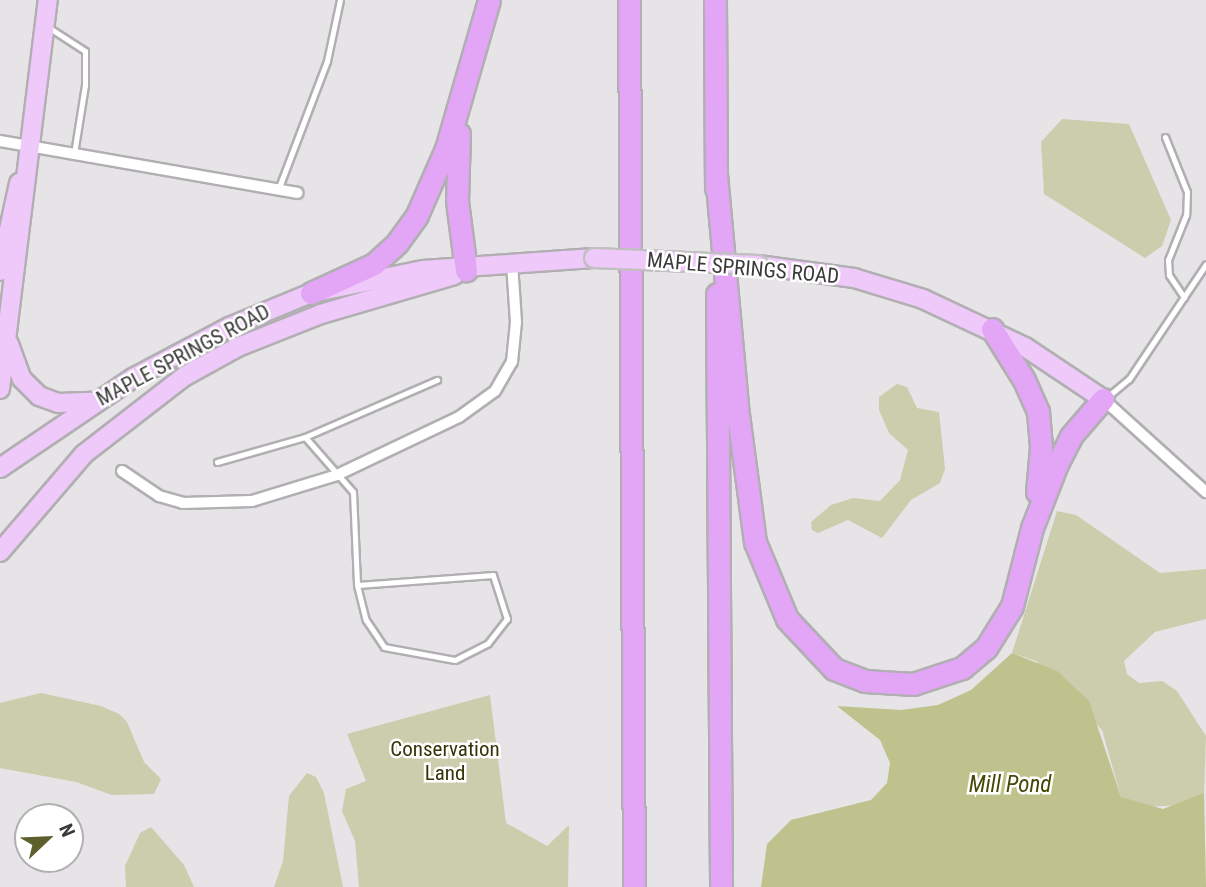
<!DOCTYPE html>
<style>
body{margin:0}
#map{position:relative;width:1206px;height:887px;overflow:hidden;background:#e6e4e6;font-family:"Roboto Condensed",sans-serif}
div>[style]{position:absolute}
.green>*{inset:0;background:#cbcdad}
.water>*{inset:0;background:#bfc28c}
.roads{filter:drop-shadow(2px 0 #b1afb2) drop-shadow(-2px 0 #b1afb2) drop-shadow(0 2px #b1afb2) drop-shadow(0 -2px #b1afb2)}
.lane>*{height:5px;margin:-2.5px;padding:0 2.5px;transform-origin:2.5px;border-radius:2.5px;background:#fff}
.street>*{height:10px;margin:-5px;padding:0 5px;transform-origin:5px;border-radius:5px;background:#fff}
.primary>*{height:18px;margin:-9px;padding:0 9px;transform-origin:9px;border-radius:9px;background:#eec9fa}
.highway>*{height:21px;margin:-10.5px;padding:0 10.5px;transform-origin:10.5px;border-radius:10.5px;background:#e3a5f6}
.bridges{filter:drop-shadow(2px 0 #c0c0c0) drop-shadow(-2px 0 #c0c0c0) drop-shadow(0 2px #c0c0c0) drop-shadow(0 -2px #c0c0c0)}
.primary-bridge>*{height:18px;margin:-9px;padding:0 9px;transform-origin:9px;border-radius:9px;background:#eec9fa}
span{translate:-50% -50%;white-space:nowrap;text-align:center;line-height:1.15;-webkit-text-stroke:5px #fff;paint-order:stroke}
.street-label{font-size:21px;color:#3a3a3b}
.park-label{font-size:21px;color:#333408}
.water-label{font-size:23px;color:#454704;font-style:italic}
.north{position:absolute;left:14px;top:803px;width:70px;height:70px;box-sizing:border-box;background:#fff;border:2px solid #b0b0b1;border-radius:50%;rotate:67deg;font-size:19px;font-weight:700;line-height:28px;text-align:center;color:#3a3a3b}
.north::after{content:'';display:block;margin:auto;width:24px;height:32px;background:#5d5f2c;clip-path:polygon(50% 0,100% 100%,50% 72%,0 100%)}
</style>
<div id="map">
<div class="green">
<i style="clip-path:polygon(1062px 119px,1129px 124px,1171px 220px,1162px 246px,1145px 258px,1044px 194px,1041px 142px)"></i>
<i style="clip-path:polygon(897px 384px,907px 387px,917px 408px,939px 412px,945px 469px,940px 483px,911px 500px,882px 538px,848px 520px,818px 533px,812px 530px,811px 522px,831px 505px,853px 498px,880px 501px,900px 480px,908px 450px,889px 433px,879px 410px,879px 397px)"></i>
<i style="clip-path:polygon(1057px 511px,1076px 515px,1160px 573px,1206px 569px,1206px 619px,1155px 632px,1124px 661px,1127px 674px,1139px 683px,1162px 681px,1177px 691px,1206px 736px,1204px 793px,1182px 805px,1146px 807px,1121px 797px,1102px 730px,1036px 661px,1012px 653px)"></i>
<i style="clip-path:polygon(41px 693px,101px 706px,119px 714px,127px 722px,144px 762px,161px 779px,154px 794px,112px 795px,76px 782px,0 768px,0 703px)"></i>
<i style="clip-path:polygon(490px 695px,506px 823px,547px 846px,569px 825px,568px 887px,359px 887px,355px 841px,342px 811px,346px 789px,366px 781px,347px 734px)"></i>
<i style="clip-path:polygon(307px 773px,316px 777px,324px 793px,343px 887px,274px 887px,283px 861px,289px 796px)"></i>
<i style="clip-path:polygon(151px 827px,184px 865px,194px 887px,126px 887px,125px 866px,140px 833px)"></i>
</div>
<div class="water">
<i style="clip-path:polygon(1012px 653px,1057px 671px,1089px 701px,1121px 797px,1163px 809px,1204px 793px,1206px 887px,761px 887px,767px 844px,791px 820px,871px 800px,887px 783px,890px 763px,880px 740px,837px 706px,901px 710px,938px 705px,971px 690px)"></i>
</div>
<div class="roads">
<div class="lane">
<i style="left:48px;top:27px;width:44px;rotate:33deg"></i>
<i style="left:85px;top:51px;width:34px;rotate:90deg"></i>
<i style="left:85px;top:85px;width:70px;rotate:99.1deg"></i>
<i style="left:1165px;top:137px;width:59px;rotate:68.2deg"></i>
<i style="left:1187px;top:192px;width:23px;rotate:92deg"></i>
<i style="left:1186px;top:215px;width:48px;rotate:111.8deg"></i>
<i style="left:1168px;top:260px;width:15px;rotate:86deg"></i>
<i style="left:1169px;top:275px;width:27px;rotate:56deg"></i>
<i style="left:278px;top:190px;width:138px;rotate:-69.2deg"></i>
<i style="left:327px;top:61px;width:62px;rotate:-78deg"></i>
<i style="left:1106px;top:398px;width:30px;rotate:-40deg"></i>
<i style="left:1129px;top:379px;width:138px;rotate:-56.2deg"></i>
<i style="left:305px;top:437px;width:144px;rotate:-23.4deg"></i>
<i style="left:217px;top:462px;width:91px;rotate:-15.9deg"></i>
<i style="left:305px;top:437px;width:73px;rotate:48.9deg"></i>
<i style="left:353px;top:492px;width:93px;rotate:87.5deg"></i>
<i style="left:357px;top:585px;width:36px;rotate:76deg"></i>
<i style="left:366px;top:620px;width:32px;rotate:56deg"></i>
<i style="left:384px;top:647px;width:72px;rotate:10.4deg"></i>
<i style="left:455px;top:660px;width:37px;rotate:-27deg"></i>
<i style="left:488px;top:643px;width:31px;rotate:-52deg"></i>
<i style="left:507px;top:619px;width:46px;rotate:-107.7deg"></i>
<i style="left:493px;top:575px;width:136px;rotate:175.8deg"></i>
</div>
<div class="street">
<i style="left:0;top:141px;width:302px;rotate:9.9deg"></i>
<i style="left:1103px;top:399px;width:139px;rotate:42.1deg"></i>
<i style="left:122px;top:471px;width:45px;rotate:34deg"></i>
<i style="left:159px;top:496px;width:25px;rotate:16deg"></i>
<i style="left:183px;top:503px;width:69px;rotate:-1.7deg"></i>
<i style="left:252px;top:501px;width:89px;rotate:-17deg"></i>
<i style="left:337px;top:475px;width:135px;rotate:-25.4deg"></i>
<i style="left:459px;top:417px;width:44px;rotate:-35.8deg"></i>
<i style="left:495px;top:391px;width:34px;rotate:-60deg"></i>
<i style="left:512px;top:362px;width:40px;rotate:-84.3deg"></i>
<i style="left:516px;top:322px;width:58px;rotate:-93.9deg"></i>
</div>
<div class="primary">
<i style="left:758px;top:265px;width:97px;rotate:7.7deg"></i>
<i style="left:854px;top:278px;width:72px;rotate:16.9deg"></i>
<i style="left:923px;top:299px;width:113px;rotate:25.2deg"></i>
<i style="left:1025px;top:347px;width:94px;rotate:33.7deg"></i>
<i style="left:0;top:271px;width:90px;rotate:-77.8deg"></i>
<i style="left:9px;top:344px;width:37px;rotate:70deg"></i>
<i style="left:22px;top:379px;width:24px;rotate:45deg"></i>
<i style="left:39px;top:396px;width:20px;rotate:20deg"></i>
<i style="left:58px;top:403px;width:34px;rotate:-2deg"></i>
<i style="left:0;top:389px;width:392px;rotate:-83deg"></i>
<i style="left:0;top:468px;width:161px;rotate:-34.1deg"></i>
<i style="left:133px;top:378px;width:109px;rotate:-28deg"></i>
<i style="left:229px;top:327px;width:89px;rotate:-22.5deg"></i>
<i style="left:311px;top:293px;width:114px;rotate:-11.6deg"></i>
<i style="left:423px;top:270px;width:171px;rotate:-4deg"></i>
<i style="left:0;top:552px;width:129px;rotate:-49.4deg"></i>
<i style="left:84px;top:454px;width:128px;rotate:-37.7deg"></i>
<i style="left:185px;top:376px;width:60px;rotate:-28.7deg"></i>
<i style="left:238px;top:347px;width:89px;rotate:-21.7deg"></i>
<i style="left:321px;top:314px;width:139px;rotate:-16.3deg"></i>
</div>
<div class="highway">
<i style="left:629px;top:0;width:887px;rotate:89.68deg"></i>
<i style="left:715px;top:0;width:188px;rotate:89.7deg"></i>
<i style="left:459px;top:134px;width:67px;rotate:91.7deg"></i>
<i style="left:457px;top:201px;width:70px;rotate:82.6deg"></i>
<i style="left:716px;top:174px;width:234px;rotate:84.8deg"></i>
<i style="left:737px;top:407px;width:136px;rotate:82.4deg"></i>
<i style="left:755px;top:542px;width:83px;rotate:67.4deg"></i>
<i style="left:787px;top:619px;width:69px;rotate:46.8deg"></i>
<i style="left:834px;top:669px;width:33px;rotate:21deg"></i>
<i style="left:865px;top:681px;width:48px;rotate:3.6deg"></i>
<i style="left:913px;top:684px;width:52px;rotate:-18.1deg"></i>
<i style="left:962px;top:668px;width:31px;rotate:-40deg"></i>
<i style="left:986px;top:648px;width:49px;rotate:-58.2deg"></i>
<i style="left:1012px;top:606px;width:81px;rotate:-75.6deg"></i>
<i style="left:1032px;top:528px;width:69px;rotate:-68.7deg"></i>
<i style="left:1057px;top:464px;width:31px;rotate:-63deg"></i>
<i style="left:1071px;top:436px;width:49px;rotate:-49.1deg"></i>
<i style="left:311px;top:293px;width:69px;rotate:-24.7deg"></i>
<i style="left:374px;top:264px;width:31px;rotate:-42deg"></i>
<i style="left:397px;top:243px;width:34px;rotate:-54deg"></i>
<i style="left:417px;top:215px;width:72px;rotate:-66.3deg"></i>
<i style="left:446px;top:149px;width:155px;rotate:-73.9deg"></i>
<i style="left:717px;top:294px;width:593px;rotate:89.61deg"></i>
<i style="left:992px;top:329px;width:60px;rotate:57.9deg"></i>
<i style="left:1024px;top:380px;width:35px;rotate:66deg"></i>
<i style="left:1038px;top:412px;width:35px;rotate:85deg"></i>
<i style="left:1041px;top:447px;width:45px;rotate:95.1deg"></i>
</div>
</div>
<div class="bridges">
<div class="primary-bridge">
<i style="left:594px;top:258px;width:164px;rotate:2.4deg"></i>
</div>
</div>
<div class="street-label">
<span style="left:743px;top:268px;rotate:5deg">MAPLE SPRINGS ROAD</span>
<span style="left:183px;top:355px;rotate:-28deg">MAPLE SPRINGS ROAD</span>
</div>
<div class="park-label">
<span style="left:445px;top:761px">Conservation<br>Land</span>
</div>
<div class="water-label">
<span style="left:1010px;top:785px">Mill Pond</span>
</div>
<div class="north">N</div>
</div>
